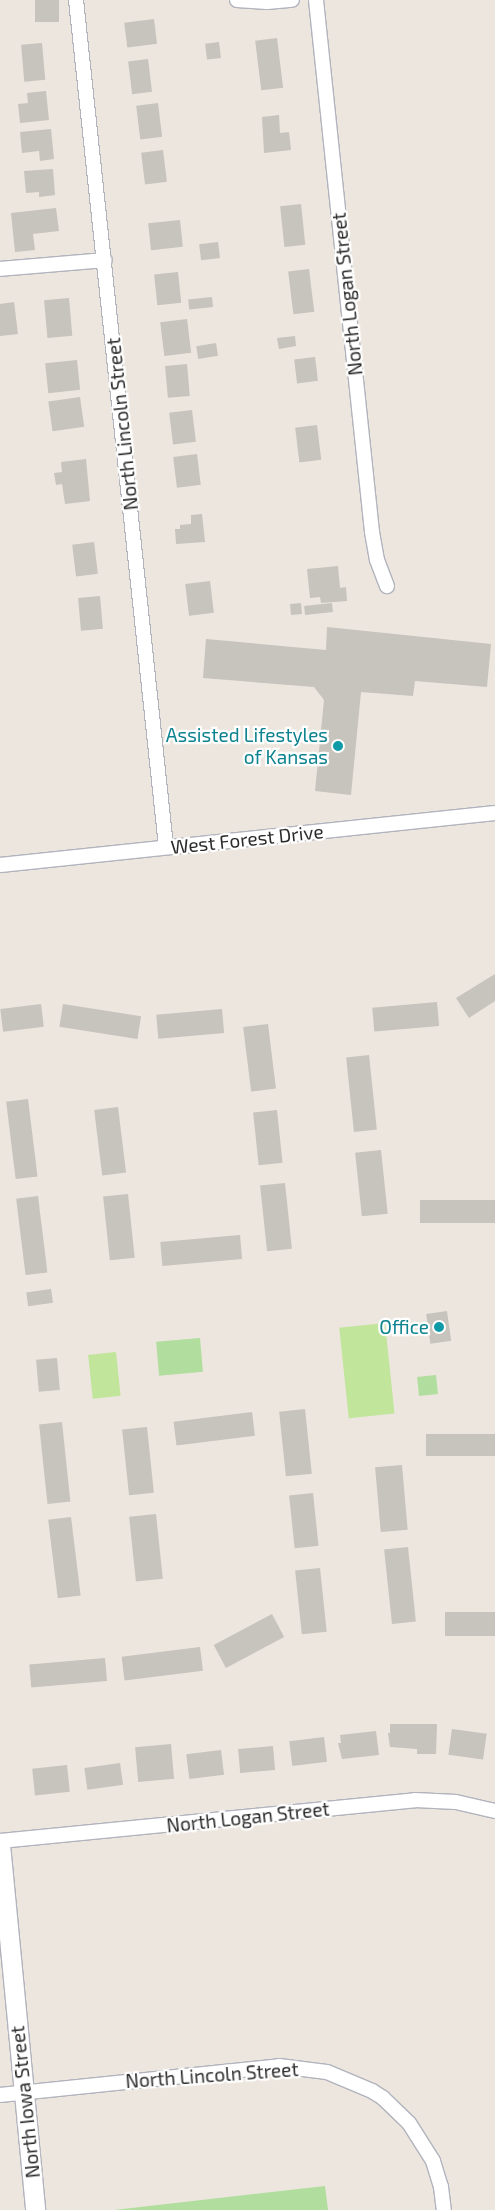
<!DOCTYPE html>
<style>
body{margin:0}
#map{position:relative;width:495px;height:2210px;overflow:hidden;background:#ece6de;font-family:"Exo 2",sans-serif}
div>[style]{position:absolute}
.green>*{inset:0;background:#b1de9e;transform-origin:0 0}
.pitch>*{inset:0;background:#c1e59a;transform-origin:0 0}
.building>*{inset:0;background:#c7c3bd;transform-origin:0 0}
.roads{filter:drop-shadow(1px 0 #b1b3bd) drop-shadow(-1px 0 #b1b3bd) drop-shadow(0 1px #b1b3bd) drop-shadow(0 -1px #b1b3bd)}
.street>*{height:14px;margin:-7px;padding:0 7px;transform-origin:7px;border-radius:7px;background:#fff}
.secondary>*{height:19px;margin:-9.5px;padding:0 9.5px;transform-origin:9.5px;border-radius:9.5px;background:#fff}
.dots>*{width:14px;height:14px;translate:-50% -50%;box-sizing:border-box;border:2px solid #fff;border-radius:50%}
span{translate:-50% -50%;white-space:nowrap;text-align:center;line-height:1.15;-webkit-text-stroke:4.5px #fff;paint-order:stroke}
.street-label{font-size:19px;color:#2b2b2b}
.culture-label{font-size:19px;color:#0d838f}
.right{translate:-100% -50%;text-align:right}
</style>
<div id="map">
<div class="green">
<i style="left:200px;top:1338px;width:34px;height:44px;rotate:85deg"></i>
<i style="left:436px;top:1375px;width:19px;height:19px;rotate:84deg"></i>
<i style="clip-path:polygon(325px 2186px,328px 2210px,114px 2210px)"></i>
</div>
<div class="pitch">
<i style="left:385px;top:1323px;width:91px;height:46px;rotate:84deg"></i>
<i style="left:116px;top:1352px;width:44px;height:28px;rotate:84deg"></i>
</div>
<div class="building">
<i style="left:35px;top:0;width:24px;height:22px"></i>
<i style="left:154px;top:19px;width:25px;height:30px;rotate:83deg"></i>
<i style="left:277px;top:38px;width:50px;height:22px;rotate:83deg"></i>
<i style="left:219px;top:42px;width:16px;height:14px;rotate:83deg"></i>
<i style="left:42px;top:43px;width:37px;height:21px;rotate:85deg"></i>
<i style="left:148px;top:59px;width:33px;height:20px;rotate:83deg"></i>
<i style="clip-path:polygon(46px 91px,49px 120px,20px 123px,18px 104px,28px 103px,27px 93px)"></i>
<i style="left:158px;top:103px;width:34px;height:22px;rotate:83deg"></i>
<i style="clip-path:polygon(279px 115px,280px 133px,289px 132px,291px 150px,264px 153px,262px 117px)"></i>
<i style="clip-path:polygon(51px 129px,54px 159px,40px 161px,39px 151px,22px 153px,20px 132px)"></i>
<i style="left:163px;top:150px;width:32px;height:22px;rotate:83deg"></i>
<i style="clip-path:polygon(53px 169px,55px 195px,39px 197px,39px 192px,26px 193px,24px 171px)"></i>
<i style="left:301px;top:204px;width:41px;height:21px;rotate:84deg"></i>
<i style="clip-path:polygon(56px 208px,59px 231px,33px 234px,35px 250px,15px 252px,11px 213px)"></i>
<i style="left:180px;top:220px;width:27px;height:32px;rotate:84deg"></i>
<i style="left:218px;top:242px;width:16px;height:19px;rotate:83deg"></i>
<i style="left:309px;top:269px;width:43px;height:21px;rotate:83deg"></i>
<i style="left:178px;top:272px;width:31px;height:24px;rotate:84deg"></i>
<i style="left:212px;top:297px;width:10px;height:24px;rotate:84deg"></i>
<i style="left:69px;top:298px;width:38px;height:25px;rotate:85deg"></i>
<i style="clip-path:polygon(14px 302px,18px 334px,0 336px,0 304px)"></i>
<i style="left:187px;top:319px;width:34px;height:27px;rotate:83deg"></i>
<i style="clip-path:polygon(295px 336px,296px 346px,279px 349px,277px 338px)"></i>
<i style="left:216px;top:343px;width:13px;height:20px;rotate:81deg"></i>
<i style="left:315px;top:357px;width:24px;height:21px;rotate:83deg"></i>
<i style="left:77px;top:360px;width:30px;height:32px;rotate:84deg"></i>
<i style="left:187px;top:364px;width:32px;height:22px;rotate:85deg"></i>
<i style="left:80px;top:397px;width:30px;height:32px;rotate:82deg"></i>
<i style="left:192px;top:410px;width:32px;height:23px;rotate:83deg"></i>
<i style="left:317px;top:425px;width:35px;height:22px;rotate:83deg"></i>
<i style="left:197px;top:454px;width:31px;height:24px;rotate:83deg"></i>
<i style="clip-path:polygon(86px 459px,90px 501px,65px 504px,62px 484px,56px 485px,54px 473px,62px 472px,61px 462px)"></i>
<i style="clip-path:polygon(202px 514px,205px 542px,176px 544px,175px 529px,180px 529px,180px 525px,191px 524px,191px 515px)"></i>
<i style="left:94px;top:542px;width:32px;height:22px;rotate:83deg"></i>
<i style="clip-path:polygon(338px 566px,340px 588px,346px 587px,347px 601px,321px 603px,320px 597px,310px 598px,307px 569px)"></i>
<i style="left:210px;top:581px;width:32px;height:25px;rotate:83deg"></i>
<i style="left:100px;top:596px;width:33px;height:22px;rotate:85deg"></i>
<i style="left:301px;top:603px;width:11px;height:11px;rotate:85deg"></i>
<i style="left:332px;top:603px;width:9px;height:28px;rotate:84deg"></i>
<i style="clip-path:polygon(327px 627px,491px 644px,487px 687px,415px 681px,413px 696px,361px 692px,351px 795px,315px 791px,324px 700px,314px 687px,203px 678px,206px 639px,326px 650px)"></i>
<i style="clip-path:polygon(495px 974px,495px 1001px,469px 1018px,456px 998px)"></i>
<i style="left:437px;top:1002px;width:24px;height:65px;rotate:85deg"></i>
<i style="left:41px;top:1004px;width:23px;height:41px;rotate:83deg"></i>
<i style="left:63px;top:1004px;width:79px;height:23px;rotate:9deg"></i>
<i style="left:222px;top:1009px;width:24px;height:66px;rotate:85deg"></i>
<i style="left:268px;top:1024px;width:65px;height:25px;rotate:83deg"></i>
<i style="left:369px;top:1055px;width:75px;height:23px;rotate:84deg"></i>
<i style="left:28px;top:1099px;width:78px;height:22px;rotate:83deg"></i>
<i style="left:118px;top:1107px;width:66px;height:24px;rotate:83deg"></i>
<i style="left:277px;top:1110px;width:53px;height:24px;rotate:84deg"></i>
<i style="left:381px;top:1150px;width:64px;height:26px;rotate:84deg"></i>
<i style="left:285px;top:1183px;width:66px;height:25px;rotate:84deg"></i>
<i style="left:128px;top:1194px;width:64px;height:25px;rotate:84deg"></i>
<i style="left:38px;top:1196px;width:77px;height:22px;rotate:83deg"></i>
<i style="left:495px;top:1200px;width:23px;height:75px;rotate:90deg"></i>
<i style="left:240px;top:1235px;width:24px;height:80px;rotate:85deg"></i>
<i style="left:51px;top:1289px;width:14px;height:25px;rotate:82deg"></i>
<i style="left:447px;top:1311px;width:30px;height:21px;rotate:82deg"></i>
<i style="left:57px;top:1358px;width:32px;height:21px;rotate:85deg"></i>
<i style="left:305px;top:1409px;width:65px;height:26px;rotate:84deg"></i>
<i style="left:252px;top:1412px;width:24px;height:79px;rotate:83deg"></i>
<i style="left:62px;top:1422px;width:80px;height:23px;rotate:84deg"></i>
<i style="left:147px;top:1427px;width:66px;height:25px;rotate:84deg"></i>
<i style="left:495px;top:1434px;width:22px;height:69px;rotate:90deg"></i>
<i style="left:402px;top:1465px;width:65px;height:27px;rotate:85deg"></i>
<i style="left:313px;top:1493px;width:53px;height:24px;rotate:84deg"></i>
<i style="left:156px;top:1514px;width:65px;height:27px;rotate:84deg"></i>
<i style="left:71px;top:1517px;width:79px;height:23px;rotate:83deg"></i>
<i style="left:408px;top:1547px;width:75px;height:24px;rotate:84deg"></i>
<i style="left:320px;top:1568px;width:64px;height:25px;rotate:84deg"></i>
<i style="left:495px;top:1612px;width:24px;height:50px;rotate:90deg"></i>
<i style="left:272px;top:1614px;width:26px;height:66px;rotate:62deg"></i>
<i style="left:200px;top:1647px;width:24px;height:79px;rotate:83deg"></i>
<i style="left:105px;top:1658px;width:23px;height:76px;rotate:85deg"></i>
<i style="clip-path:polygon(390px 1724px,437px 1724px,436px 1754px,417px 1754px,417px 1749px,390px 1747px,388px 1733px,390px 1733px)"></i>
<i style="left:452px;top:1729px;width:35px;height:26px;rotate:8deg"></i>
<i style="clip-path:polygon(376px 1731px,379px 1755px,342px 1759px,338px 1743px,341px 1743px,340px 1735px)"></i>
<i style="left:324px;top:1737px;width:25px;height:35px;rotate:83deg"></i>
<i style="left:171px;top:1744px;width:35px;height:36px;rotate:85deg"></i>
<i style="left:273px;top:1746px;width:24px;height:35px;rotate:85deg"></i>
<i style="left:221px;top:1750px;width:25px;height:35px;rotate:83deg"></i>
<i style="left:120px;top:1763px;width:22px;height:36px;rotate:82deg"></i>
<i style="left:67px;top:1765px;width:27px;height:35px;rotate:84deg"></i>
</div>
<div class="roads">
<div class="street">
<i style="left:76px;top:0;width:852px;rotate:83.93deg"></i>
<i style="left:237px;top:0;width:30px;rotate:4deg"></i>
<i style="left:267px;top:2px;width:25px;rotate:-5deg"></i>
<i style="left:316px;top:0;width:535px;rotate:83.99deg"></i>
<i style="left:372px;top:532px;width:28px;rotate:80deg"></i>
<i style="left:377px;top:560px;width:28px;rotate:69deg"></i>
<i style="left:0;top:269px;width:105px;rotate:-4.9deg"></i>
<i style="left:0;top:865px;width:498px;rotate:-6deg"></i>
<i style="left:0;top:1841px;width:417px;rotate:-5.6deg"></i>
<i style="left:415px;top:1800px;width:41px;rotate:2.8deg"></i>
<i style="left:456px;top:1802px;width:40px;rotate:13deg"></i>
<i style="left:0;top:2095px;width:281px;rotate:-5.9deg"></i>
<i style="left:279px;top:2066px;width:48px;rotate:7.1deg"></i>
<i style="left:327px;top:2072px;width:49px;rotate:22.9deg"></i>
<i style="left:372px;top:2091px;width:13px;rotate:32deg"></i>
<i style="left:383px;top:2098px;width:36px;rotate:44deg"></i>
<i style="left:409px;top:2123px;width:45px;rotate:57.7deg"></i>
<i style="left:433px;top:2161px;width:27px;rotate:73deg"></i>
<i style="left:441px;top:2187px;width:23px;rotate:83deg"></i>
</div>
<div class="secondary">
<i style="left:0;top:1844px;width:368px;rotate:84.5deg"></i>
</div>
</div>
<div class="dots">
<i style="left:338px;top:746px;background:#0f9aa8"></i>
<i style="left:439px;top:1327px;background:#0f9aa8"></i>
</div>
<div class="street-label">
<span style="left:347px;top:294px;rotate:-96deg">North Logan Street</span>
<span style="left:122px;top:424px;rotate:-96deg">North Lincoln Street</span>
<span style="left:247px;top:839px;rotate:-6deg">West Forest Drive</span>
<span style="left:248px;top:1817px;rotate:-6deg">North Logan Street</span>
<span style="left:212px;top:2075px;rotate:-4deg">North Lincoln Street</span>
<span style="left:25px;top:2102px;rotate:-96deg">North Iowa Street</span>
</div>
<div class="culture-label">
<span class="right" style="left:328px;top:746px">Assisted Lifestyles<br>of Kansas</span>
<span class="right" style="left:429px;top:1327px">Office</span>
</div>
</div>
